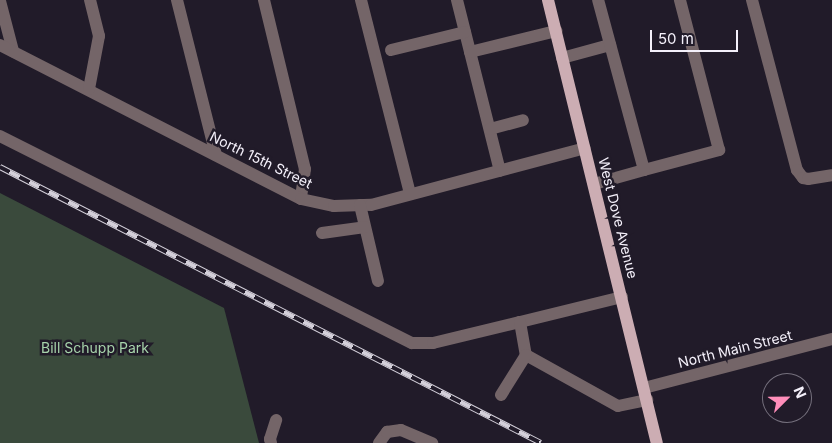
<!DOCTYPE html>
<style>
body{margin:0}
#map{position:relative;width:832px;height:443px;overflow:hidden;background:#211b29;font-family:Inter,sans-serif}
div>[style]{position:absolute}
.green>*{inset:0;background:#3a4a3c}
.minor>*{height:12px;margin:-6px;padding:0 6px;transform-origin:6px;border-radius:6px;background:#746568}
.major>*{height:12px;margin:-6px;padding:0 6px;transform-origin:6px;border-radius:6px;background:#ccadb3}
.rail>*{height:5.5px;margin-top:-2.75px;transform-origin:0;background:repeating-linear-gradient(90deg,#211b29 0 11px,#d4d0da 0 22px);box-sizing:border-box;border-block:1px solid #d4d0da}
span{translate:-50% -50%;white-space:nowrap;text-align:center;line-height:1.15;-webkit-text-stroke:5px #211b29;paint-order:stroke}
.street-label{font-size:14px;color:#f4f0fa}
.park-label{font-size:14px;color:#a7d3ab}
.north{position:absolute;left:762px;top:373px;width:50px;height:50px;box-sizing:border-box;background:#211b29;border:1px solid #75707d;border-radius:50%;rotate:67deg;font-size:14px;font-weight:700;line-height:20px;text-align:center;color:#f4f0fa}
.north::after{content:'';display:block;margin:auto;width:18px;height:22px;background:#ff8eba;clip-path:polygon(50% 0,100% 100%,50% 72%,0 100%)}
.scale{position:absolute;left:650px;top:30px;width:88px;height:22px;box-sizing:border-box;border:2px solid #f4f0fa;border-top:0;padding-left:6px;font-size:15px;line-height:18px;white-space:nowrap;color:#f4f0fa;-webkit-text-stroke:4px #211b29;paint-order:stroke}
</style>
<div id="map">
<div class="green">
<i style="clip-path:polygon(0 193px,224px 308px,259px 443px,0 443px)"></i>
</div>
<div class="minor">
<i style="left:177px;top:0;width:160px;rotate:75.9deg"></i>
<i style="left:264px;top:0;width:174px;rotate:76.4deg"></i>
<i style="left:305px;top:169px;width:30px;rotate:98deg"></i>
<i style="left:361px;top:0;width:200px;rotate:75.8deg"></i>
<i style="left:457px;top:0;width:176px;rotate:75.9deg"></i>
<i style="left:752px;top:0;width:176px;rotate:75.2deg"></i>
<i style="left:797px;top:170px;width:10px;rotate:53deg"></i>
<i style="left:803px;top:178px;width:5px;rotate:11deg"></i>
<i style="left:808px;top:179px;width:24px;rotate:-9deg"></i>
<i style="left:0;top:1px;width:52px;rotate:75.4deg"></i>
<i style="left:0;top:45px;width:338px;rotate:27.1deg"></i>
<i style="left:301px;top:199px;width:34px;rotate:12deg"></i>
<i style="left:334px;top:206px;width:37px;rotate:-2deg"></i>
<i style="left:371px;top:205px;width:221px;rotate:-14.9deg"></i>
<i style="left:391px;top:50px;width:76px;rotate:-13.7deg"></i>
<i style="left:470px;top:52px;width:89px;rotate:-13.7deg"></i>
<i style="left:562px;top:58px;width:50px;rotate:-15.2deg"></i>
<i style="left:89px;top:89px;width:54px;rotate:-79.3deg"></i>
<i style="left:99px;top:36px;width:37px;rotate:-104deg"></i>
<i style="left:490px;top:129px;width:34px;rotate:-15deg"></i>
<i style="left:0;top:136px;width:461px;rotate:26.7deg"></i>
<i style="left:412px;top:343px;width:21px"></i>
<i style="left:433px;top:343px;width:89px;rotate:-13.6deg"></i>
<i style="left:644px;top:170px;width:78px;rotate:-14.9deg"></i>
<i style="left:719px;top:150px;width:155px;rotate:-104.6deg"></i>
<i style="left:594px;top:184px;width:52px;rotate:-15.6deg"></i>
<i style="left:644px;top:170px;width:176px;rotate:-105.1deg"></i>
<i style="left:360px;top:205px;width:78px;rotate:76.7deg"></i>
<i style="left:322px;top:233px;width:43px;rotate:-7.9deg"></i>
<i style="left:622px;top:297px;width:105px;rotate:166.2deg"></i>
<i style="left:520px;top:322px;width:34px;rotate:80deg"></i>
<i style="left:526px;top:355px;width:105px;rotate:29deg"></i>
<i style="left:618px;top:406px;width:30px;rotate:-12deg"></i>
<i style="left:644px;top:388px;width:194px;rotate:-14.6deg"></i>
<i style="left:501px;top:395px;width:47px;rotate:-58deg"></i>
<i style="left:271px;top:443px;width:4px;rotate:-104deg"></i>
<i style="left:270px;top:439px;width:20px;rotate:-72deg"></i>
<i style="left:379px;top:443px;width:14px;rotate:-54deg"></i>
<i style="left:387px;top:432px;width:14px;rotate:-8deg"></i>
<i style="left:401px;top:430px;width:34px;rotate:23deg"></i>
</div>
<div class="major">
<i style="left:548px;top:0;width:456px;rotate:76.2deg"></i>
</div>
<div class="rail">
<i style="left:0;top:167px;width:607px;rotate:27.03deg"></i>
</div>
<div class="street-label">
<span style="left:261px;top:160px;rotate:26deg">North 15th Street</span>
<span style="left:618px;top:218px;rotate:76deg">West Dove Avenue</span>
<span style="left:735px;top:349px;rotate:-14deg">North Main Street</span>
</div>
<div class="park-label">
<span style="left:95px;top:348px">Bill Schupp Park</span>
</div>
<div class="north">N</div>
<div class="scale">50 m</div>
</div>
